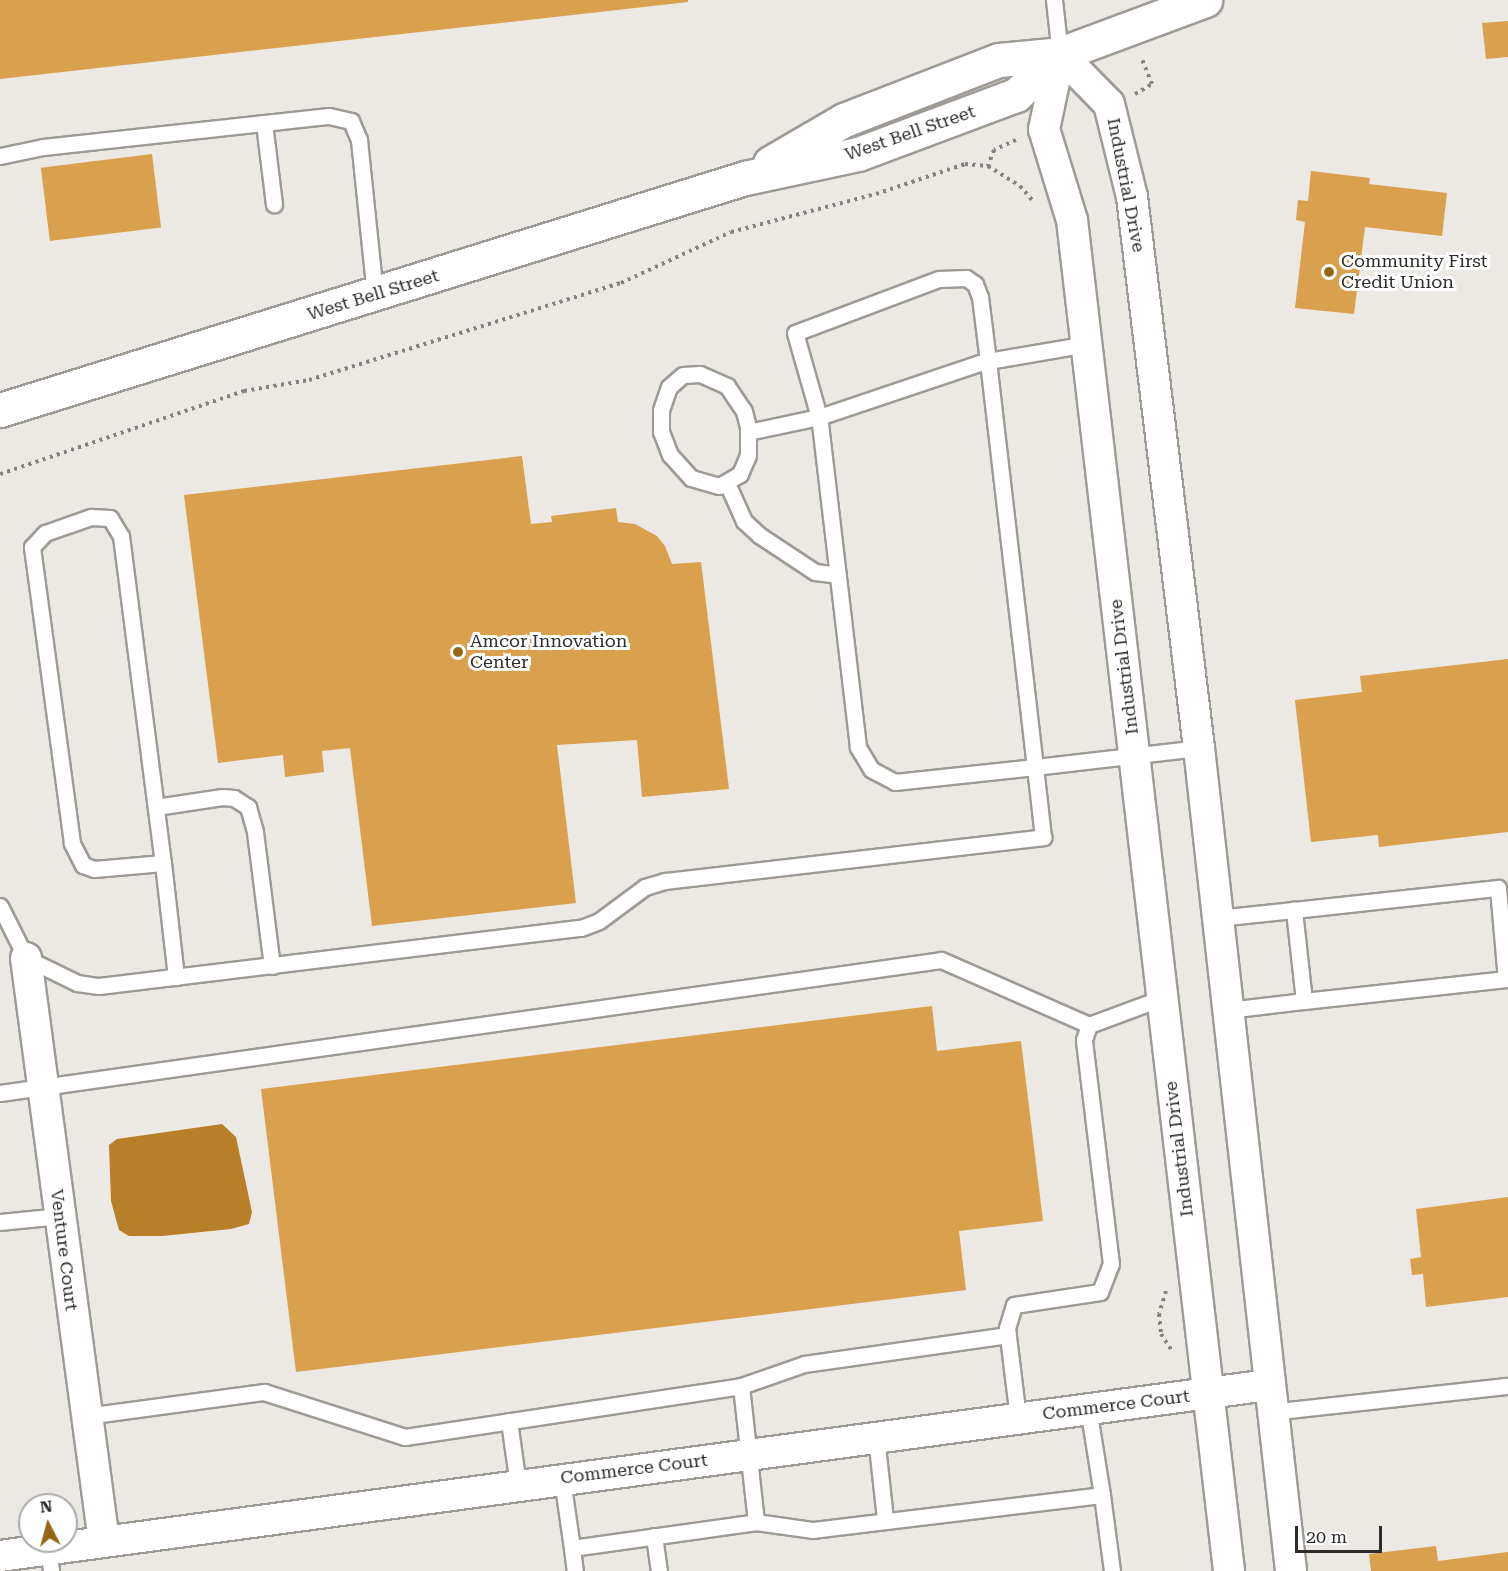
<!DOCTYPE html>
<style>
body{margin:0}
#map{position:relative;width:1508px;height:1571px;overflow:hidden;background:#ece8e3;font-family:"Roboto Serif",serif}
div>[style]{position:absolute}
.water>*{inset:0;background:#b67f28}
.building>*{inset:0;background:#d9a04e;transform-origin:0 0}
.path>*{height:4px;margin-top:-2px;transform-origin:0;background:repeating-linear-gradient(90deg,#85827f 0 3px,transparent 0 7.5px)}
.roads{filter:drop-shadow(2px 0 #9e9a95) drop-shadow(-2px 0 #9e9a95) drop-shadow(0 2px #9e9a95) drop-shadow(0 -2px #9e9a95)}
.lane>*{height:15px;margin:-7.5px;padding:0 7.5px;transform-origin:7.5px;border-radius:7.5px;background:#fff}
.street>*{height:30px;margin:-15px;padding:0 15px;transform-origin:15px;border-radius:15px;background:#fff}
.secondary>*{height:33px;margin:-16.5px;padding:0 16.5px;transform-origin:16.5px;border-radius:16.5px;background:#fff}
.dots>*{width:16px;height:16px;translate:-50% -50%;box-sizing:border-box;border:3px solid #fff;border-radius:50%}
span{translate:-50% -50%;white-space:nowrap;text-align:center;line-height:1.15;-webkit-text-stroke:6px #fff;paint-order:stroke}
.street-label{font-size:18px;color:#2d2c2a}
.poi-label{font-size:18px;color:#2d2c2a}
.left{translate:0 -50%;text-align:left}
.north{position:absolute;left:18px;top:1493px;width:60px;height:60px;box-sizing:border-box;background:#fff;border:2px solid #ababaa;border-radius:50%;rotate:354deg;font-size:16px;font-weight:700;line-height:24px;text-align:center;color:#2d2c2a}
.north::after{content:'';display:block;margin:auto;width:21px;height:27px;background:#966616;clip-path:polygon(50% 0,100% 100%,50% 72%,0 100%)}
.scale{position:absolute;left:1295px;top:1526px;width:87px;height:27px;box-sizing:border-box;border:3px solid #2d2c2a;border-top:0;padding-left:8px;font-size:18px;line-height:21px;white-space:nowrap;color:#2d2c2a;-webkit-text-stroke:4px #fff;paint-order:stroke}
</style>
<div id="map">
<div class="water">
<i style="clip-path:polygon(222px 1124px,236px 1137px,252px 1212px,249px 1224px,231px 1229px,162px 1236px,129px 1236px,119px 1230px,111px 1201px,109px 1145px,117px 1139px)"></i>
</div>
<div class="building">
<i style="clip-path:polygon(0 0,688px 0,688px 2px,0 79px)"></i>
<i style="clip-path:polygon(1508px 21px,1508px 57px,1486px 59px,1482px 23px)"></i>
<i style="left:152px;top:154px;width:74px;height:112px;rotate:83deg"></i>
<i style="clip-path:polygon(1311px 171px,1370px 178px,1369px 184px,1447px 193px,1442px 236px,1365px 227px,1354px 314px,1295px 308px,1305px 222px,1296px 220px,1298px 200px,1308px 201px)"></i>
<i style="clip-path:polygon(522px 456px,531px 524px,552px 522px,551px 516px,616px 508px,618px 522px,635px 524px,657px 536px,665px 546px,672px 564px,701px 562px,729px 789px,642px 797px,637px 740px,557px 745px,576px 903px,372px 926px,350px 748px,322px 751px,324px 772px,285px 777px,283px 755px,218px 763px,184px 495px)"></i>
<i style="clip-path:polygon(1508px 659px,1508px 832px,1379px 847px,1378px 835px,1311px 842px,1295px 700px,1362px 692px,1360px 676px)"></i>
<i style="clip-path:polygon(932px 1006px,937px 1051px,1021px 1041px,1043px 1221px,959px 1231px,966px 1290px,296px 1372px,261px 1089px)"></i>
<i style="clip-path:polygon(1508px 1197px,1508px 1297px,1426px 1307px,1423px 1274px,1412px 1275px,1410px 1259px,1421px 1257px,1416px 1209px)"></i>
<i style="clip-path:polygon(1436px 1546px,1438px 1561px,1508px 1552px,1508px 1571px,1371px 1571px,1369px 1554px)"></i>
</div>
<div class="path">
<i style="left:1135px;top:94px;width:20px;rotate:-30deg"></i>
<i style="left:1152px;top:84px;width:29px;rotate:-112deg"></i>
<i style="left:1016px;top:140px;width:24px;rotate:156deg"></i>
<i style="left:994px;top:150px;width:17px;rotate:111deg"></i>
<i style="left:988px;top:166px;width:38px;rotate:32deg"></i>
<i style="left:1020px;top:186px;width:21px;rotate:49deg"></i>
<i style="left:0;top:474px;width:258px;rotate:-18.8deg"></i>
<i style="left:244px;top:391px;width:66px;rotate:-9.6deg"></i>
<i style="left:309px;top:380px;width:327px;rotate:-17.3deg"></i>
<i style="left:621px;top:283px;width:121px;rotate:-24.9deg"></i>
<i style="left:731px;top:232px;width:150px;rotate:-14.7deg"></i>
<i style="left:876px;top:194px;width:94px;rotate:-18.6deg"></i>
<i style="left:965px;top:164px;width:23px;rotate:5deg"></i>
<i style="left:1166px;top:1291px;width:24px;rotate:107deg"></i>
<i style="left:1159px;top:1314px;width:20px;rotate:84deg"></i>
<i style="left:1161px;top:1334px;width:20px;rotate:57deg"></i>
</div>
<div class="roads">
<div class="lane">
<i style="left:1054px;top:0;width:54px;rotate:83.7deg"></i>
<i style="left:264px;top:123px;width:82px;rotate:83deg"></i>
<i style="left:0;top:156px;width:44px;rotate:-11.8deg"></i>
<i style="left:43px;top:147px;width:288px;rotate:-6.2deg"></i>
<i style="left:329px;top:116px;width:23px;rotate:13deg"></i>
<i style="left:351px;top:121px;width:21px;rotate:67deg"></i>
<i style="left:359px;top:140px;width:155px;rotate:84.1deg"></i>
<i style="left:700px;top:374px;width:30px;rotate:24deg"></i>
<i style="left:727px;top:386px;width:30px;rotate:56deg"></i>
<i style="left:744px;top:411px;width:16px;rotate:76deg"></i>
<i style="left:748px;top:427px;width:28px;rotate:90deg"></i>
<i style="left:748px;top:455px;width:21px;rotate:113deg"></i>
<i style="left:740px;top:474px;width:24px;rotate:150deg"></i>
<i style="left:719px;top:486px;width:29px;rotate:-164deg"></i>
<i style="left:691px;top:478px;width:31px;rotate:-132deg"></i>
<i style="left:670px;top:455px;width:25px;rotate:-111deg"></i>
<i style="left:661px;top:432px;width:22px;rotate:-90deg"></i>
<i style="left:661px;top:410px;width:24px;rotate:-71deg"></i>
<i style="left:669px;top:387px;width:18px;rotate:-41deg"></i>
<i style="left:683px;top:375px;width:17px;rotate:-3deg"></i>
<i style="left:748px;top:432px;width:73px;rotate:-11.9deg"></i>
<i style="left:819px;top:417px;width:87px;rotate:-105.9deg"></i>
<i style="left:795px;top:333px;width:154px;rotate:-20.6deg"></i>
<i style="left:939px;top:279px;width:27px;rotate:-2deg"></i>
<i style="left:966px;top:278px;width:11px;rotate:34deg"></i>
<i style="left:975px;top:284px;width:14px;rotate:69deg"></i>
<i style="left:980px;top:297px;width:64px;rotate:82.9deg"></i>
<i style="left:988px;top:361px;width:409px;rotate:83.4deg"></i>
<i style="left:1035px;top:767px;width:141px;rotate:173.9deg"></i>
<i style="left:895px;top:782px;width:27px;rotate:-152deg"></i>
<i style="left:871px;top:769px;width:26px;rotate:-121deg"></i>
<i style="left:858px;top:747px;width:332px;rotate:-96.7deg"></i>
<i style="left:819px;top:417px;width:169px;rotate:-18.6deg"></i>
<i style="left:979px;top:363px;width:9px;rotate:-13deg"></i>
<i style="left:988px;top:361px;width:100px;rotate:-9.7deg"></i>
<i style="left:727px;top:483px;width:42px;rotate:65.9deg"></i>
<i style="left:744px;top:521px;width:21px;rotate:43deg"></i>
<i style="left:759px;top:535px;width:67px;rotate:33.5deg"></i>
<i style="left:815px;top:572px;width:23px;rotate:7deg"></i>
<i style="left:156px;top:807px;width:67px;rotate:-8.6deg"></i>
<i style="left:222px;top:797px;width:12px;rotate:5deg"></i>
<i style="left:234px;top:798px;width:17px;rotate:33deg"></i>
<i style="left:248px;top:807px;width:26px;rotate:74deg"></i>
<i style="left:255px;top:832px;width:135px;rotate:82.8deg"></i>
<i style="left:163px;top:863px;width:69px;rotate:175deg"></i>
<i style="left:94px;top:869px;width:12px;rotate:-160deg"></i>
<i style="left:83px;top:865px;width:25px;rotate:-117deg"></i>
<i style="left:72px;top:843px;width:299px;rotate:-97.7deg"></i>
<i style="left:32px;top:547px;width:19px;rotate:-47deg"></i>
<i style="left:45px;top:533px;width:49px;rotate:-19.2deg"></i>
<i style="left:91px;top:517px;width:19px;rotate:3deg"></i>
<i style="left:110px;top:518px;width:21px;rotate:59deg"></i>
<i style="left:121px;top:536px;width:330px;rotate:82.7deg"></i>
<i style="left:163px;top:863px;width:115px;rotate:83.5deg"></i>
<i style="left:1498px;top:888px;width:91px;rotate:85deg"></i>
<i style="left:1506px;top:979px;width:203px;rotate:173.8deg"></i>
<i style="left:1304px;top:1001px;width:92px;rotate:-96.3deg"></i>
<i style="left:1294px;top:910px;width:205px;rotate:-6.2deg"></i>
<i style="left:0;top:906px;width:58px;rotate:63.4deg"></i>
<i style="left:26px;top:958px;width:57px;rotate:26.1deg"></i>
<i style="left:77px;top:983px;width:22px;rotate:8deg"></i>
<i style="left:99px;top:986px;width:485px;rotate:-6.9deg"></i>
<i style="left:581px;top:928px;width:19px;rotate:-21deg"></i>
<i style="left:599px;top:921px;width:57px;rotate:-36.5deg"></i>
<i style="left:645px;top:887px;width:21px;rotate:-17deg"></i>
<i style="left:665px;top:881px;width:381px;rotate:-6.6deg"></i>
<i style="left:1043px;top:837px;width:70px;rotate:-96.5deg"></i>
<i style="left:1035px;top:767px;width:165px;rotate:-6.6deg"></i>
<i style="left:1217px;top:918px;width:77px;rotate:-5.9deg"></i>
<i style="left:1228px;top:1010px;width:77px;rotate:-6.8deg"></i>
<i style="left:0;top:1093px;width:950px;rotate:-8.04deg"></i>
<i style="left:941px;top:960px;width:162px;rotate:23.7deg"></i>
<i style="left:0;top:1222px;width:60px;rotate:-5.7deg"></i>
<i style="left:741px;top:1386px;width:67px;rotate:-19.2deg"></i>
<i style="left:804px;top:1364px;width:206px;rotate:-8.1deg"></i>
<i style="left:1271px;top:1412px;width:238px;rotate:-6.3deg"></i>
<i style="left:86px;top:1416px;width:180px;rotate:-7.7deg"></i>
<i style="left:264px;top:1392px;width:148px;rotate:17.7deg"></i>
<i style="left:405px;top:1437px;width:340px;rotate:-8.6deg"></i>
<i style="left:741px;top:1386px;width:137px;rotate:83.7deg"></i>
<i style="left:1018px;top:1418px;width:91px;rotate:-97deg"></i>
<i style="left:1007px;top:1328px;width:24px;rotate:-73deg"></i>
<i style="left:1014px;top:1305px;width:87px;rotate:-8.6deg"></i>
<i style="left:1100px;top:1292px;width:30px;rotate:-69deg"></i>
<i style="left:1111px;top:1264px;width:226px;rotate:-96.9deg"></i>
<i style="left:1084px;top:1040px;width:16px;rotate:-72deg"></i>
<i style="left:1089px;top:1025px;width:78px;rotate:-20.3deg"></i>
<i style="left:509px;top:1421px;width:65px;rotate:82deg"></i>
<i style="left:876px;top:1437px;width:82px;rotate:83.7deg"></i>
<i style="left:562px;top:1479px;width:70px;rotate:81.8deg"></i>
<i style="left:572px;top:1548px;width:186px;rotate:-8deg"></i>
<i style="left:756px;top:1522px;width:58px;rotate:8deg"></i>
<i style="left:813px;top:1530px;width:291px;rotate:-6.9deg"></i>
<i style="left:1102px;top:1495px;width:88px;rotate:-99.1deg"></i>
<i style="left:1102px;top:1495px;width:77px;rotate:82.5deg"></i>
<i style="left:654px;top:1536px;width:35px;rotate:82deg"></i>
<i style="left:572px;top:1548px;width:23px;rotate:83deg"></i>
<i style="left:48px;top:1549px;width:22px;rotate:82deg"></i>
</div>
<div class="street">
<i style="left:1060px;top:54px;width:70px;rotate:45.6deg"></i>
<i style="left:1109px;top:104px;width:96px;rotate:76.1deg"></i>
<i style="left:1132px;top:197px;width:555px;rotate:83.07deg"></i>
<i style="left:1199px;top:748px;width:828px;rotate:83.62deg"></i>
<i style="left:1060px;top:54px;width:77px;rotate:102deg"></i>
<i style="left:1044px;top:129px;width:95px;rotate:72.9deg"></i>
<i style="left:1072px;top:220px;width:1360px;rotate:83.37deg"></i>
<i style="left:26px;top:958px;width:589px;rotate:82.39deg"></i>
<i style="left:0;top:1556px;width:1279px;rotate:-7.68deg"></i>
</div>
<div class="secondary">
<i style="left:770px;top:163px;width:86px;rotate:-30.2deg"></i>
<i style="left:844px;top:120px;width:166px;rotate:-21.2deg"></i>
<i style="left:999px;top:60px;width:61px;rotate:-5.6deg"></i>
<i style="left:1060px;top:54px;width:155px;rotate:-20.4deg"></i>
<i style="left:0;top:410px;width:780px;rotate:-17.3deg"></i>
<i style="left:745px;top:178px;width:116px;rotate:-12deg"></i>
<i style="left:858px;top:154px;width:169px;rotate:-20.5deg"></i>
<i style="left:1016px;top:95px;width:60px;rotate:-43deg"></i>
</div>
</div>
<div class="dots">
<i style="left:1329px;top:272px;background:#966616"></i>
<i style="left:458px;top:652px;background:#966616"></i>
</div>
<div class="street-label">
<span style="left:910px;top:133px;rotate:-19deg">West Bell Street</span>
<span style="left:1126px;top:185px;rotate:79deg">Industrial Drive</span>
<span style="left:373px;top:295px;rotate:-17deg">West Bell Street</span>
<span style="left:1124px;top:667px;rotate:-97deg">Industrial Drive</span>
<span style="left:1179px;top:1149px;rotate:-97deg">Industrial Drive</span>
<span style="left:64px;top:1250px;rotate:83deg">Venture Court</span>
<span style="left:1116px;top:1405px;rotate:-7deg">Commerce Court</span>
<span style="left:634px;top:1469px;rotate:-7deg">Commerce Court</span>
</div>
<div class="poi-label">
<span class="left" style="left:1341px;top:272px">Community First<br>Credit Union</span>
<span class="left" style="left:470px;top:652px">Amcor Innovation<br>Center</span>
</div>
<div class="north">N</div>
<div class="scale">20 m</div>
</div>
